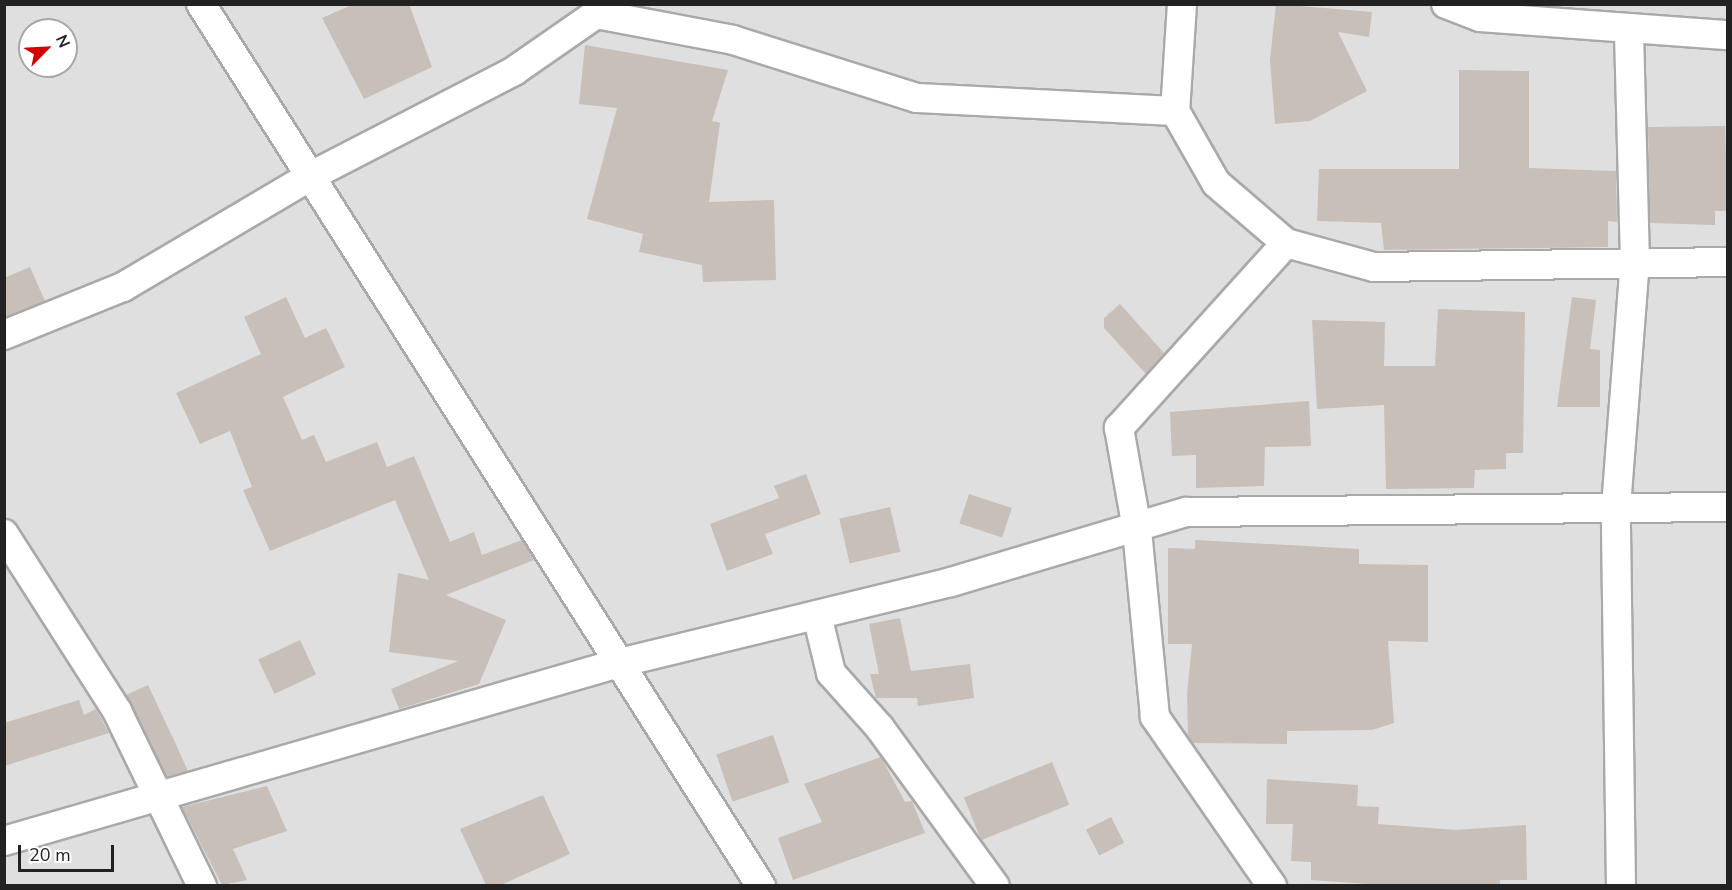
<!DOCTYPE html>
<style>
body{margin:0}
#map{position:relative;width:1732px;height:890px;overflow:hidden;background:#f2efe9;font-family:"Nunito Sans",sans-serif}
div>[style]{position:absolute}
.residential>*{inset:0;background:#e0dfdf}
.building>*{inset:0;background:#c7bfb8;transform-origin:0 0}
.roads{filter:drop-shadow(2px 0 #a9a9a9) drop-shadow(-2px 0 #a9a9a9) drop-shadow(0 2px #a9a9a9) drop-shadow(0 -2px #a9a9a9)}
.street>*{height:28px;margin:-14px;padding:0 14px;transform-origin:14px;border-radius:14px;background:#fff}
span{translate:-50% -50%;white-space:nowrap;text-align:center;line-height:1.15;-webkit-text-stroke:4.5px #fff;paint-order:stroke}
.frame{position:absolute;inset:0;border:6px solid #222;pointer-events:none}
.north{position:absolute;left:18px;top:18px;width:60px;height:60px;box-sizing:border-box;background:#fff;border:2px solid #a7a7a7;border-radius:50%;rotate:66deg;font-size:16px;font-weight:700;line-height:24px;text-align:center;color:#222}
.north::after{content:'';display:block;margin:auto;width:21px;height:27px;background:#d40000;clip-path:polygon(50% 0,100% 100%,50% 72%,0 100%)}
.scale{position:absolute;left:18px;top:845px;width:96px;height:27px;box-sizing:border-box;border:3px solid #222;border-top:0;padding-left:8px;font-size:18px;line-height:21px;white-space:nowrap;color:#222;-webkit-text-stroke:4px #fff;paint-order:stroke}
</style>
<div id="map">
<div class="residential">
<i style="clip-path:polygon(evenodd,5px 5px,1727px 5px,1727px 885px,5px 885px,5px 5px,30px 30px,66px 30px,66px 66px,30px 66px,30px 30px)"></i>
</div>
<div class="building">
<i style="clip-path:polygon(354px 4px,409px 4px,432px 67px,364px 99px,322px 18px)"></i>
<i style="clip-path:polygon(1276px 4px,1372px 12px,1369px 37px,1338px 32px,1367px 91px,1310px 121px,1275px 124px,1270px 60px)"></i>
<i style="clip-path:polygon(585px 45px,728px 70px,712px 121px,720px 123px,709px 202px,774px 200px,776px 280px,703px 282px,702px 265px,639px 252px,643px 234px,587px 219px,617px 108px,579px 104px)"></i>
<i style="clip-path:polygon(1459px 70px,1529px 71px,1529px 168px,1616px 171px,1617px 222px,1608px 221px,1608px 247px,1384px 250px,1381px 223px,1317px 221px,1319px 169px,1459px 169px)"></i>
<i style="clip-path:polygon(1725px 126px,1728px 211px,1715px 211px,1715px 225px,1650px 223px,1648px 127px)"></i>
<i style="clip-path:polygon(30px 267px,45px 301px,4px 317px,4px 278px)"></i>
<i style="clip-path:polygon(286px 297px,305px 338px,326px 328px,345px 367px,283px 397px,302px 440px,314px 435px,326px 462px,377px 442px,387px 467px,414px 456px,450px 542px,474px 532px,482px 555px,522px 540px,534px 560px,446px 595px,506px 620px,479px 684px,399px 709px,391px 689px,458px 661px,389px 652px,398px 573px,429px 580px,395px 500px,270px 551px,243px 490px,252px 487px,230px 431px,200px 444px,176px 393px,261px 354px,244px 317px)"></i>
<i style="clip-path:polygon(1572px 297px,1596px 300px,1590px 349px,1600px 350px,1600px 407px,1557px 407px)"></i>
<i style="clip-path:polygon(1120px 304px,1164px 353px,1146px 374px,1104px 328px,1104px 318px)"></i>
<i style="clip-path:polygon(1438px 309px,1525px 312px,1523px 453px,1506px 453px,1506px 469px,1475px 470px,1474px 488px,1386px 489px,1384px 405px,1317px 409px,1312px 320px,1385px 322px,1384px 366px,1435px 366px)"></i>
<i style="clip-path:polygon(1309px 401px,1311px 446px,1265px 447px,1264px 486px,1196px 488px,1196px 455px,1172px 456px,1170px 412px)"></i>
<i style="clip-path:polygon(806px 474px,821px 514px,765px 534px,773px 554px,727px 571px,710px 524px,779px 498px,774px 486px)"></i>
<i style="left:969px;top:494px;width:45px;height:31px;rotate:18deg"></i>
<i style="left:890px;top:507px;width:46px;height:52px;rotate:77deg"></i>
<i style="clip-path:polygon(1195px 540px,1359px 549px,1359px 564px,1428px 565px,1428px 642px,1388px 641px,1394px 723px,1372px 730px,1287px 731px,1287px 744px,1193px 743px,1188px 736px,1187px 694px,1192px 644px,1168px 644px,1168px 548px,1195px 549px)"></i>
<i style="clip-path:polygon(900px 618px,911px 671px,970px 664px,974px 698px,918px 706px,917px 698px,876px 698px,870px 674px,879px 674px,869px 624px)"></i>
<i style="left:300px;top:640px;width:38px;height:46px;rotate:65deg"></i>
<i style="clip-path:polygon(148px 685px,173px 738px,188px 771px,167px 777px,126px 695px)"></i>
<i style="clip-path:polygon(79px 700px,84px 715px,96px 709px,109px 733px,4px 766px,4px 723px)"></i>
<i style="left:773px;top:735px;width:50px;height:60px;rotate:71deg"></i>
<i style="clip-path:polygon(881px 757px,905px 802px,912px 801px,925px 833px,793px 880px,778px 838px,822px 822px,804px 784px)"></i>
<i style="left:1052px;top:762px;width:46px;height:95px;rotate:68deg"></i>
<i style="clip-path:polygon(1267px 779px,1358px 785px,1357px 806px,1379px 807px,1378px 824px,1456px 830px,1526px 825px,1527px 880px,1500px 880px,1500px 885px,1381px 885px,1311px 880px,1311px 862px,1291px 861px,1293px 824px,1266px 824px)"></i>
<i style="clip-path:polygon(267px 786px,287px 831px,233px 849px,247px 880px,222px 885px,182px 807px)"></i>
<i style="clip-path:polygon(543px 795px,570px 854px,501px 885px,486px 885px,460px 829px)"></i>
<i style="left:1111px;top:817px;width:29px;height:28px;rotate:63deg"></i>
</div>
<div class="roads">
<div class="street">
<i style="left:201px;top:4px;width:1045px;rotate:57.59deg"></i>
<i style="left:1182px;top:4px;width:107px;rotate:93.7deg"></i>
<i style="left:1175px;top:111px;width:83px;rotate:60.3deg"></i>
<i style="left:1216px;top:183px;width:92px;rotate:40.6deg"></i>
<i style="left:1286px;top:243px;width:91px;rotate:15.3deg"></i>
<i style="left:1374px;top:267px;width:354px;rotate:-0.8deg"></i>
<i style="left:1446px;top:4px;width:36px;rotate:21deg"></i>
<i style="left:1480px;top:17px;width:249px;rotate:4.2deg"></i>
<i style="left:4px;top:335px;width:128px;rotate:-22deg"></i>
<i style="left:123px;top:287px;width:216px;rotate:-30.6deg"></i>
<i style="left:309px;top:177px;width:231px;rotate:-27.3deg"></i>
<i style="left:514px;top:71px;width:100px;rotate:-34.8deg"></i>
<i style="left:596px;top:14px;width:139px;rotate:10.7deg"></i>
<i style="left:733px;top:40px;width:193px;rotate:17.5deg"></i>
<i style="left:917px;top:98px;width:258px;rotate:2.9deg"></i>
<i style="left:4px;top:534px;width:210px;rotate:57.4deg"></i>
<i style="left:117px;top:711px;width:195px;rotate:64.1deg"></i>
<i style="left:817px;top:615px;width:60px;rotate:76.4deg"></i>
<i style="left:831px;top:673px;width:74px;rotate:48.3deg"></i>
<i style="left:880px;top:728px;width:195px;rotate:54deg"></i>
<i style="left:4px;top:841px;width:640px;rotate:-16.14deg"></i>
<i style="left:619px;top:663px;width:342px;rotate:-13.7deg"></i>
<i style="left:951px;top:582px;width:245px;rotate:-16.6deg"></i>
<i style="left:1186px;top:512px;width:542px;rotate:-0.53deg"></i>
<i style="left:1272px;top:886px;width:206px;rotate:-124.7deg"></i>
<i style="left:1155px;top:717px;width:189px;rotate:-95.5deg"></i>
<i style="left:1137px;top:529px;width:103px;rotate:-100.1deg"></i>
<i style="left:1119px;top:428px;width:249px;rotate:-47.9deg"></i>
<i style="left:1621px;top:886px;width:379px;rotate:-90.8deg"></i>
<i style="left:1616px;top:507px;width:246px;rotate:-85.6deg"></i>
<i style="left:1635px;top:262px;width:232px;rotate:-91.5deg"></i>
</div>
</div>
<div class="frame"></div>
<div class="north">N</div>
<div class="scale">20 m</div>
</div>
